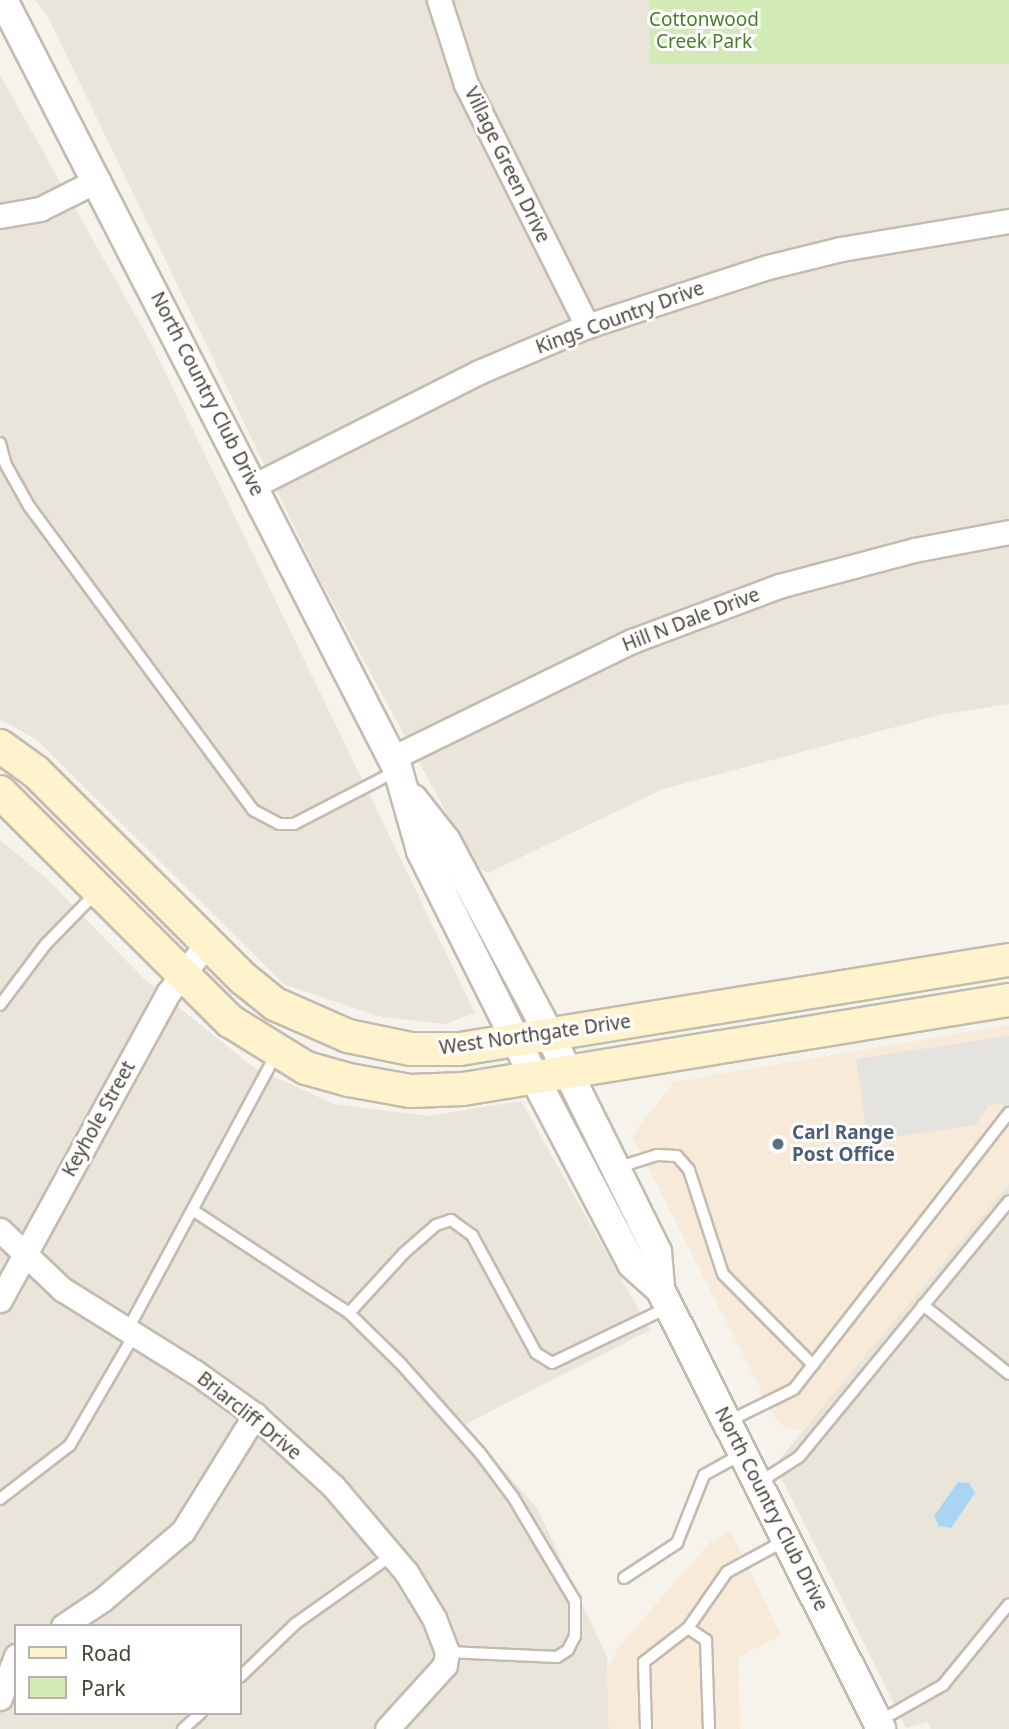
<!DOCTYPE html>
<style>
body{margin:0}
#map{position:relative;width:1009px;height:1729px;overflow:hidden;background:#f6f3ec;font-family:"Noto Sans",sans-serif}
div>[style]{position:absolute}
.residential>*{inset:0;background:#eae5da}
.commercial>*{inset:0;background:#f7ead8}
.green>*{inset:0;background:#d2eab5;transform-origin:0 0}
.parking>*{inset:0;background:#e5e3e0}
.water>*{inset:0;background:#a9d4f2}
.roads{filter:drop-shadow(2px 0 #c2bbae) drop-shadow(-2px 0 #c2bbae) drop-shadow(0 2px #c2bbae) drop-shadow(0 -2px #c2bbae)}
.service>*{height:10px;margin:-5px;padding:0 5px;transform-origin:5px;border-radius:5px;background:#fff}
.minor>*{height:23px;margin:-11.5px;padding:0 11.5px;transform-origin:11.5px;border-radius:11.5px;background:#fff}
.tertiary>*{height:28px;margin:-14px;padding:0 14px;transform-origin:14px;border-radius:14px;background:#fff}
.secondary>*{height:32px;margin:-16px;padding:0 16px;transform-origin:16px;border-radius:16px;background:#fff3cd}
.dots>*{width:19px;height:19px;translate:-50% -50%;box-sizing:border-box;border:4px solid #fff;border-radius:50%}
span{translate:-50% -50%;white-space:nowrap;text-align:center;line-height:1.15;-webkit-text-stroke:6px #fff;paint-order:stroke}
.park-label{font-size:19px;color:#4a7f2a}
.street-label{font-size:19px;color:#4b4439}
.service-label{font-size:19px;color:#4e5e75;font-weight:700}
.left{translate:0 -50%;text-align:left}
.legend{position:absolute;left:14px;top:1624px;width:228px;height:91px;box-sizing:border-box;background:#fff;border:2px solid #b7b4b0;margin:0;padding:9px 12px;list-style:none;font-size:21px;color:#4b4439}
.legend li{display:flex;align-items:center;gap:14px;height:35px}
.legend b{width:35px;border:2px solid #b7b4b0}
</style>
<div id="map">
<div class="residential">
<i style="clip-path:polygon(35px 0,650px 0,652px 64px,1009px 59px,1009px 704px,940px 715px,663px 789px,488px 873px,476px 867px,319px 578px,47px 15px)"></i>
<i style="clip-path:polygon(0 75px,151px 343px,475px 1013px,445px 1024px,382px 1017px,285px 985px,37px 740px,0 719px)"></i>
<i style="clip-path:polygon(evenodd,0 840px,47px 879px,146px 981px,253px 1067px,334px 1104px,427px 1116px,521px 1101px,650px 1330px,464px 1425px,537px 1508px,607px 1657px,609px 1729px,0 1729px,0 840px,16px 1626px,240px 1626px,240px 1713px,16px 1713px,16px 1626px)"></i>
<i style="clip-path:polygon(1009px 1177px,1009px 1729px,931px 1729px,927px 1722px,906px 1728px,775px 1465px)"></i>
</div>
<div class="commercial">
<i style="clip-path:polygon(1009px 1025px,1009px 1184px,803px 1430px,787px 1429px,776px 1420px,632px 1136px,674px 1082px)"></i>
<i style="clip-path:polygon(731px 1532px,781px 1635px,738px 1658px,740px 1729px,609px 1729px,607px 1670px,618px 1648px,711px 1541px)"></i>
</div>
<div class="green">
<i style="left:650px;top:0;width:359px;height:64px"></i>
</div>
<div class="parking">
<i style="clip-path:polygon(1009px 1036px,1009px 1110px,1001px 1104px,989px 1105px,975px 1125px,868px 1141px,856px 1059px)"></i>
</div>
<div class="water">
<i style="clip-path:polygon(958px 1482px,969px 1483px,975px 1493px,951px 1528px,939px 1526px,934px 1516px)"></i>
</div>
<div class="roads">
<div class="service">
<i style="left:0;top:443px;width:23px;rotate:75deg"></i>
<i style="left:6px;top:465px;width:47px;rotate:60.7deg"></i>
<i style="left:29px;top:506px;width:378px;rotate:53.6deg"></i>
<i style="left:253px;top:810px;width:30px;rotate:28deg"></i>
<i style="left:279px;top:824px;width:15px"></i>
<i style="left:294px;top:824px;width:117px;rotate:-27.4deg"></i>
<i style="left:0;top:1005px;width:76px;rotate:-53deg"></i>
<i style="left:46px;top:944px;width:73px;rotate:-45.6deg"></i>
<i style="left:616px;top:1168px;width:43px;rotate:-17.6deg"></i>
<i style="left:657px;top:1155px;width:20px;rotate:3deg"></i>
<i style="left:677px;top:1156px;width:18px;rotate:49deg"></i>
<i style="left:689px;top:1170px;width:109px;rotate:71.9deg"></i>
<i style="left:723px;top:1274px;width:128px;rotate:45.3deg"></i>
<i style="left:194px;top:1211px;width:186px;rotate:33.3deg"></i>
<i style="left:349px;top:1313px;width:81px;rotate:-47.5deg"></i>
<i style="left:404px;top:1253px;width:43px;rotate:-41.2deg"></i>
<i style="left:436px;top:1225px;width:16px;rotate:-18deg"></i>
<i style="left:451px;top:1220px;width:26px;rotate:36deg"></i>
<i style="left:472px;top:1235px;width:134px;rotate:61.5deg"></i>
<i style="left:536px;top:1353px;width:19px;rotate:32deg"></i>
<i style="left:552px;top:1363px;width:127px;rotate:-25.6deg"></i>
<i style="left:923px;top:1305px;width:110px;rotate:38.7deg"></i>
<i style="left:349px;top:1313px;width:73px;rotate:44.4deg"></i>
<i style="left:401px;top:1364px;width:119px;rotate:48.4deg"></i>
<i style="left:480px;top:1453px;width:55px;rotate:53.1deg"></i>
<i style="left:513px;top:1497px;width:121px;rotate:59.2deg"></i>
<i style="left:575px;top:1601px;width:35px;rotate:90deg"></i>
<i style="left:575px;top:1636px;width:16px;rotate:117deg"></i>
<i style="left:568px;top:1650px;width:13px;rotate:148deg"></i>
<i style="left:557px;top:1657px;width:110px;rotate:-177.4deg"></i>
<i style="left:127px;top:1331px;width:316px;rotate:-61.7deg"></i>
<i style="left:729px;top:1421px;width:72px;rotate:-26.2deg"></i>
<i style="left:794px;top:1389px;width:350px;rotate:-52.1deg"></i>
<i style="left:760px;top:1482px;width:46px;rotate:-32.7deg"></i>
<i style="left:799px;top:1457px;width:331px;rotate:-50.6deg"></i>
<i style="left:0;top:1499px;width:88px;rotate:-37.6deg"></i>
<i style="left:70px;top:1445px;width:127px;rotate:-59.8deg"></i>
<i style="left:624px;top:1578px;width:64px;rotate:-33.4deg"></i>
<i style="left:677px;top:1543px;width:73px;rotate:-68.3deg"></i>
<i style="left:704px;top:1475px;width:41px;rotate:-29.1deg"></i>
<i style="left:688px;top:1628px;width:22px;rotate:34deg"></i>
<i style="left:706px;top:1640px;width:89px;rotate:88.1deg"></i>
<i style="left:240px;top:1677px;width:76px;rotate:-43.9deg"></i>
<i style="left:295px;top:1624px;width:119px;rotate:-35.4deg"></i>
<i style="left:878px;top:1722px;width:75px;rotate:-29.6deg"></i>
<i style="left:943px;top:1685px;width:104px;rotate:-50.8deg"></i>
<i style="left:183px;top:1729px;width:24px;rotate:-42deg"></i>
<i style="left:646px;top:1729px;width:67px;rotate:-91.7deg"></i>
<i style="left:644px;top:1662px;width:56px;rotate:-37.7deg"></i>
<i style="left:688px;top:1628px;width:68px;rotate:-55.1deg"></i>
<i style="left:727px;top:1572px;width:65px;rotate:-28.5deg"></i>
</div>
<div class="minor">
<i style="left:439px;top:0;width:88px;rotate:72.2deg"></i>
<i style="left:466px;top:84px;width:271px;rotate:63.4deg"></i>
<i style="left:0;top:216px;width:41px;rotate:-9.9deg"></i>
<i style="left:40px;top:209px;width:65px;rotate:-26.6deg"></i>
<i style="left:255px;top:485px;width:251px;rotate:-26.8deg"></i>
<i style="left:479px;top:372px;width:117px;rotate:-23.1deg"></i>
<i style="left:587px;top:326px;width:190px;rotate:-18.1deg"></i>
<i style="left:768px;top:267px;width:75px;rotate:-13.9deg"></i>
<i style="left:841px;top:249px;width:170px;rotate:-9.5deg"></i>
<i style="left:392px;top:758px;width:267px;rotate:-26deg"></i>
<i style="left:632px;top:641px;width:157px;rotate:-20.5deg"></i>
<i style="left:779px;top:586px;width:140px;rotate:-14.9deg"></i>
<i style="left:914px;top:550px;width:97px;rotate:-10.7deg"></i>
<i style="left:0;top:1230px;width:86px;rotate:43.6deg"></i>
<i style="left:62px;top:1289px;width:157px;rotate:32deg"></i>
<i style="left:195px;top:1372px;width:74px;rotate:35.6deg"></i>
<i style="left:255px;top:1415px;width:105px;rotate:42.3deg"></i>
<i style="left:333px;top:1486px;width:113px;rotate:49.7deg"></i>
<i style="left:406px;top:1572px;width:54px;rotate:58.7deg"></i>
<i style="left:434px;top:1618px;width:36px;rotate:69deg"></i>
<i style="left:447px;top:1652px;width:13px;rotate:99deg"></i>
<i style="left:445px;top:1665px;width:86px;rotate:132.2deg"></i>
<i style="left:0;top:1300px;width:350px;rotate:-61.3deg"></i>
<i style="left:168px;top:993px;width:61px;rotate:-51.6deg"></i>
<i style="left:63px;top:1626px;width:47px;rotate:-33.7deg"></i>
<i style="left:102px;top:1600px;width:106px;rotate:-40.4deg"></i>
<i style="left:183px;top:1531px;width:137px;rotate:-58.2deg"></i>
<i style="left:0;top:1698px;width:45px;rotate:-69.1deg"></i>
</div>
<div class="tertiary">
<i style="left:3px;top:0;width:865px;rotate:62.84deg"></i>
<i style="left:398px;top:770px;width:84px;rotate:74.1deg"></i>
<i style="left:421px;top:851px;width:255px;rotate:63.4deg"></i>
<i style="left:535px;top:1079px;width:209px;rotate:62.3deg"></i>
<i style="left:632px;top:1264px;width:38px;rotate:42deg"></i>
<i style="left:660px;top:1289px;width:492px;rotate:63.3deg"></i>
<i style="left:413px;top:799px;width:53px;rotate:51.8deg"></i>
<i style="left:446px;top:841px;width:221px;rotate:61.9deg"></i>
<i style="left:550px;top:1036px;width:241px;rotate:63.6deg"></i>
<i style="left:657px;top:1252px;width:37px;rotate:85deg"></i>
</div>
<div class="secondary">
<i style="left:0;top:746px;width:44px;rotate:35.8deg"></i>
<i style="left:36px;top:772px;width:293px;rotate:44.9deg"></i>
<i style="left:244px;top:979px;width:40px;rotate:39deg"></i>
<i style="left:275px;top:1004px;width:80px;rotate:23.7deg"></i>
<i style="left:348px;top:1036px;width:64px;rotate:11.7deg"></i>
<i style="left:411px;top:1049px;width:49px"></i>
<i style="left:460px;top:1049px;width:556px;rotate:-9.21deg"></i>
<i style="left:0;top:792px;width:325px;rotate:44.9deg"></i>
<i style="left:230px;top:1021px;width:89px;rotate:31.7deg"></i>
<i style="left:306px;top:1068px;width:45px;rotate:15.6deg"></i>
<i style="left:349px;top:1080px;width:62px;rotate:10.2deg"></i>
<i style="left:410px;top:1091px;width:53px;rotate:-2.2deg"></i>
<i style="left:463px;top:1089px;width:553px;rotate:-9.26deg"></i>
</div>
</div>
<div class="dots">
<i style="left:778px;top:1144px;background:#5c6f8a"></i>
</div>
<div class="park-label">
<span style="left:704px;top:31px">Cottonwood<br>Creek Park</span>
</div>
<div class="street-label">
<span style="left:507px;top:165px;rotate:64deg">Village Green Drive</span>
<span style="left:620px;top:318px;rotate:-20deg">Kings Country Drive</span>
<span style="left:207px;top:394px;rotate:63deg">North Country Club Drive</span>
<span style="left:691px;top:620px;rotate:-21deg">Hill N Dale Drive</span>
<span style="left:535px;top:1035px;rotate:-8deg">West Northgate Drive</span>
<span style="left:99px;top:1119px;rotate:-61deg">Keyhole Street</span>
<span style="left:249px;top:1416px;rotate:39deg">Briarcliff Drive</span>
<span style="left:771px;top:1509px;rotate:63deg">North Country Club Drive</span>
</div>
<div class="service-label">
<span class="left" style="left:792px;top:1144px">Carl Range<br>Post Office</span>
</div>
<ul class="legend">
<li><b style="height:9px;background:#fff3cd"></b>Road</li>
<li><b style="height:19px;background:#d2eab5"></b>Park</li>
</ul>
</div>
